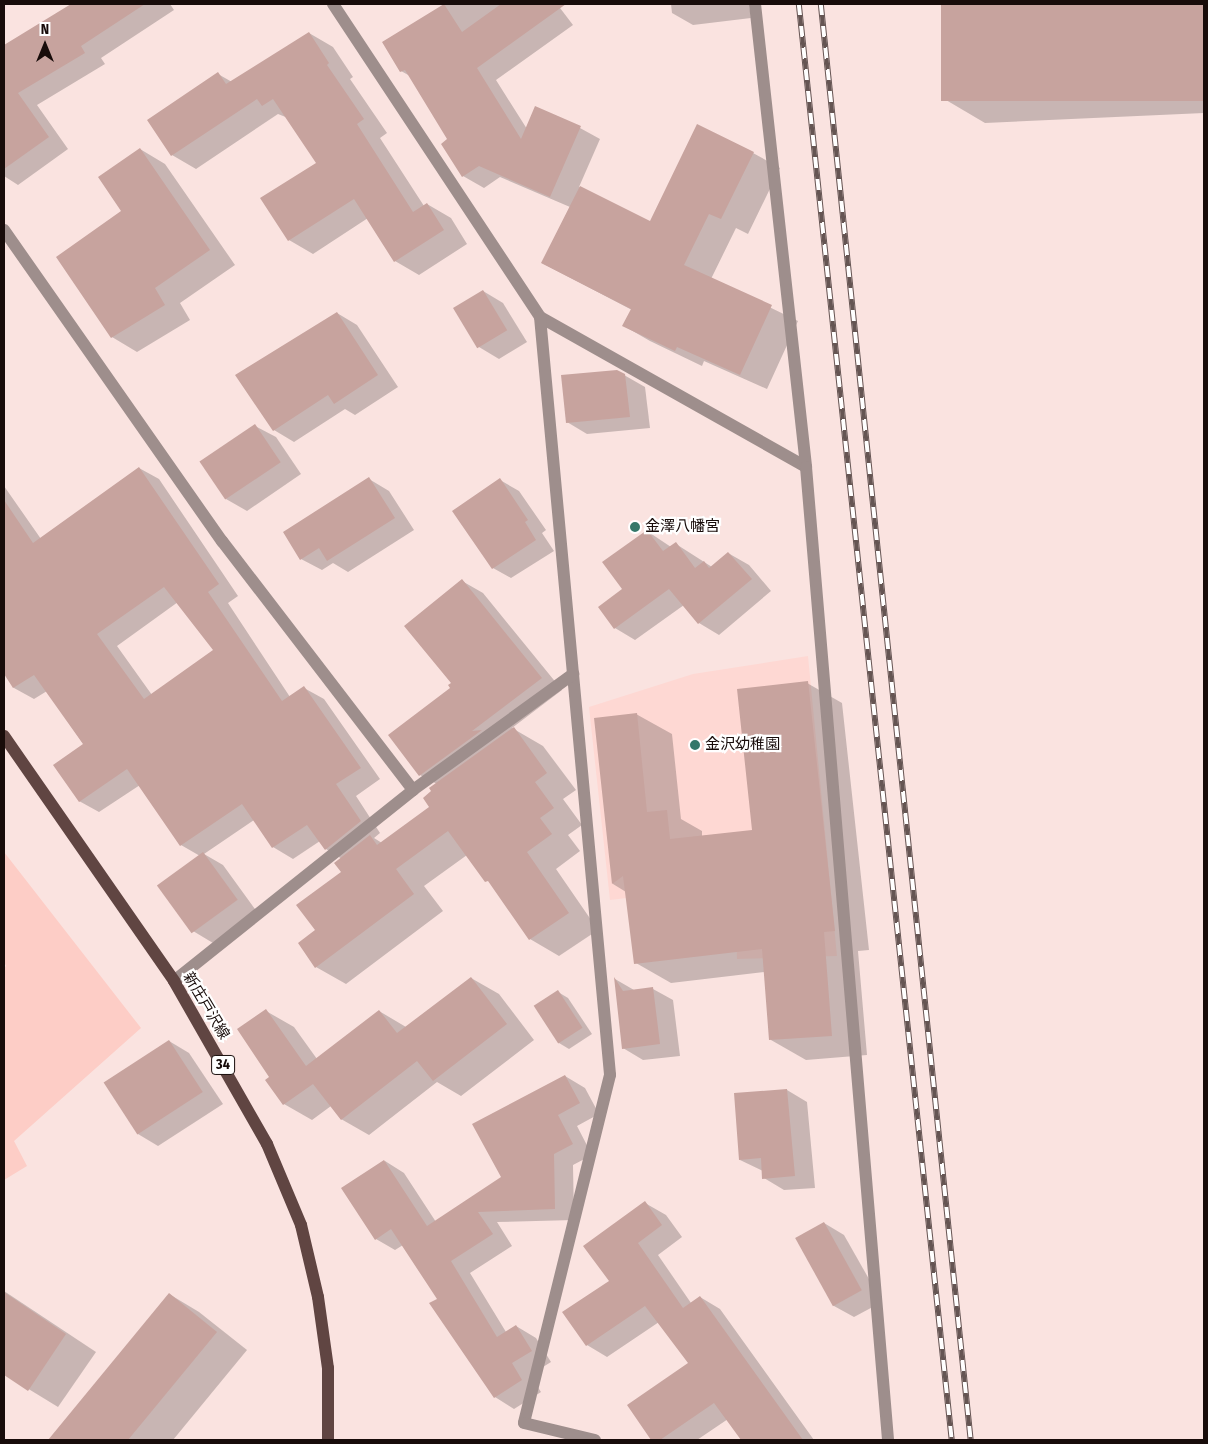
<!DOCTYPE html>
<meta charset="utf-8">
<style>
body{margin:0}
#map{position:relative;width:1208px;height:1444px;overflow:hidden;background:#fae3e0;font-family:"Fira Sans Condensed","Noto Sans JP",sans-serif}
div>[style]{position:absolute}
.built>*{inset:0;background:#fed8d3}
.green>*{inset:0;background:#fdcdc6}
.shadow>*{inset:0;background:#0003}
.building>*{inset:0;background:#c7a39e;transform-origin:0 0}
.street>*{height:12px;margin:-6px;padding:0 6px;transform-origin:6px;border-radius:6px;background:#9e8e8c}
.primary>*{height:12px;margin:-6px;padding:0 6px;transform-origin:6px;border-radius:6px;background:#604542}
.rail>*{height:5.5px;margin-top:-2.75px;transform-origin:0;background:repeating-linear-gradient(90deg,#fff 0 11px,#655553 0 22px);box-sizing:border-box;border-block:1px solid #655553}
.dots>*{width:14px;height:14px;translate:-50% -50%;box-sizing:border-box;border:2px solid #fff;border-radius:50%}
span{translate:-50% -50%;white-space:nowrap;text-align:center;line-height:1.15;-webkit-text-stroke:4.5px #fff;paint-order:stroke}
.shield-label span{padding:1px 4px;background:#fff;border:1px solid;border-radius:4px;-webkit-text-stroke-width:0}
.shield-label{font-size:14px;color:#180c0a;font-weight:700}
.poi-label{font-size:15px;color:#180c0a}
.left{translate:0 -50%;text-align:left}
.street-label{font-size:15px;color:#180c0a}
.frame{position:absolute;inset:0;border:5px solid #180c0a;pointer-events:none}
.north{position:absolute;left:20px;top:20px;width:50px;height:50px;-webkit-text-stroke:4px #fff;paint-order:stroke;rotate:0deg;font-size:14px;font-weight:700;line-height:20px;text-align:center;color:#180c0a}
.north::after{content:'';display:block;margin:auto;width:18px;height:22px;background:#180c0a;clip-path:polygon(50% 0,100% 100%,50% 72%,0 100%)}
</style>
<div id="map">
<div class="built">
<i style="clip-path:polygon(808px 656px,837px 956px,737px 959px,734px 885px,610px 900px,589px 707px,693px 674px)"></i>
</div>
<div class="green">
<i style="clip-path:polygon(4px 852px,141px 1028px,14px 1141px,27px 1166px,4px 1180px,4px 968px,6px 966px,4px 962px)"></i>
</div>
<div class="shadow">
<i style="clip-path:polygon(73px 4px,170px 4px,174px 10px,101px 58px,105px 64px,37px 105px,68px 149px,18px 185px,4px 176px,4px 71px,14px 64px,4px 46px)"></i>
<i style="clip-path:polygon(447px 4px,557px 4px,573px 25px,496px 80px,527px 129px,580px 128px,600px 139px,579px 187px,650px 222px,753px 153px,780px 168px,748px 234px,736px 228px,711px 279px,798px 321px,767px 389px,704px 361px,702px 366px,650px 341px,624px 326px,632px 310px,542px 263px,570px 207px,500px 177px,484px 188px,463px 176px,442px 144px,449px 140px,410px 76px,401px 71px,383px 42px)"></i>
<i style="clip-path:polygon(671px 4px,749px 4px,751px 18px,693px 25px,672px 13px)"></i>
<i style="clip-path:polygon(942px 4px,1204px 4px,1204px 113px,985px 123px,946px 100px)"></i>
<i style="clip-path:polygon(309px 33px,333px 47px,353px 77px,350px 79px,387px 133px,380px 138px,424px 206px,427px 204px,451px 218px,467px 244px,419px 275px,395px 261px,368px 218px,313px 254px,289px 240px,317px 163px,288px 118px,278px 114px,196px 169px,172px 155px,218px 74px,232px 82px)"></i>
<i style="clip-path:polygon(140px 149px,165px 164px,235px 265px,180px 303px,190px 320px,137px 352px,112px 337px,123px 211px)"></i>
<i style="clip-path:polygon(483px 291px,503px 303px,527px 342px,499px 359px,479px 347px)"></i>
<i style="clip-path:polygon(337px 313px,357px 325px,398px 387px,355px 415px,345px 409px,294px 442px,274px 430px,237px 375px)"></i>
<i style="clip-path:polygon(617px 371px,645px 387px,650px 428px,587px 434px,567px 422px)"></i>
<i style="clip-path:polygon(255px 426px,276px 437px,301px 474px,247px 511px,226px 499px)"></i>
<i style="clip-path:polygon(evenodd,139px 468px,159px 479px,238px 596px,228px 603px,290px 697px,304px 688px,324px 699px,380px 779px,356px 796px,380px 833px,374px 838px,382px 843px,431px 807px,437px 784px,420px 775px,452px 688px,462px 581px,483px 593px,562px 690px,512px 728px,543px 746px,576px 790px,563px 799px,582px 825px,568px 835px,580px 851px,556px 869px,598px 930px,559px 956px,530px 939px,492px 885px,467px 855px,424px 886px,443px 911px,346px 984px,316px 967px,317px 930px,342px 872px,342px 859px,326px 849px,320px 841px,293px 859px,273px 847px,254px 820px,204px 854px,223px 865px,257px 912px,213px 943px,193px 931px,159px 885px,200px 856px,181px 845px,140px 785px,99px 812px,79px 801px,84px 745px,47px 691px,34px 699px,14px 688px,4px 671px,4px 640px,11px 636px,4px 625px,4px 486px,41px 539px,139px 468px,178px 602px,215px 650px,152px 695px,117px 646px,178px 602px)"></i>
<i style="clip-path:polygon(369px 479px,389px 491px,414px 530px,348px 572px,333px 563px,322px 570px,301px 559px)"></i>
<i style="clip-path:polygon(500px 480px,519px 491px,546px 530px,542px 533px,554px 551px,511px 578px,493px 568px)"></i>
<i style="clip-path:polygon(647px 531px,671px 547px,676px 544px,712px 567px,728px 553px,749px 565px,771px 591px,719px 635px,699px 623px,684px 605px,635px 640px,615px 628px,624px 589px)"></i>
<i style="clip-path:polygon(807px 683px,842px 703px,869px 950px,858px 951px,867px 1055px,806px 1060px,771px 1040px,765px 972px,671px 983px,636px 963px,626px 892px,613px 884px,595px 719px,636px 714px,672px 734px,681px 819px,702px 831px,702px 836px,753px 831px)"></i>
<i style="clip-path:polygon(471px 978px,499px 994px,534px 1040px,461px 1096px,437px 1082px,369px 1135px,341px 1119px,331px 1106px,312px 1120px,284px 1104px,267px 1080px,271px 1077px,266px 1011px,294px 1027px,317px 1059px,379px 1011px,406px 1027px)"></i>
<i style="clip-path:polygon(615px 979px,634px 990px,653px 989px,673px 1000px,680px 1056px,643px 1060px,623px 1048px)"></i>
<i style="clip-path:polygon(558px 992px,568px 998px,592px 1034px,569px 1049px,559px 1043px)"></i>
<i style="clip-path:polygon(169px 1041px,189px 1053px,223px 1104px,158px 1146px,138px 1134px)"></i>
<i style="clip-path:polygon(565px 1076px,585px 1088px,599px 1114px,577px 1126px,592px 1155px,573px 1165px,574px 1220px,497px 1222px,512px 1246px,470px 1273px,506px 1332px,516px 1326px,536px 1338px,551px 1362px,530px 1375px,541px 1392px,514px 1409px,495px 1397px,439px 1299px,403px 1245px,395px 1250px,376px 1239px,385px 1161px,404px 1173px,436px 1222px,502px 1178px)"></i>
<i style="clip-path:polygon(787px 1090px,807px 1102px,815px 1188px,784px 1190px,764px 1178px,763px 1171px,740px 1160px)"></i>
<i style="clip-path:polygon(645px 1203px,666px 1215px,682px 1237px,658px 1255px,691px 1303px,700px 1297px,720px 1309px,814px 1440px,742px 1440px,728px 1419px,697px 1440px,653px 1440px,629px 1406px,690px 1363px,659px 1322px,607px 1357px,587px 1345px)"></i>
<i style="clip-path:polygon(824px 1223px,844px 1235px,882px 1302px,854px 1317px,834px 1306px)"></i>
<i style="clip-path:polygon(4px 1291px,96px 1352px,58px 1407px,4px 1374px)"></i>
<i style="clip-path:polygon(169px 1294px,199px 1312px,247px 1350px,173px 1440px,49px 1440px)"></i>
</div>
<div class="building">
<i style="clip-path:polygon(71px 4px,145px 4px,81px 46px,85px 53px,18px 93px,49px 137px,4px 169px,4px 45px)"></i>
<i style="clip-path:polygon(444px 4px,462px 32px,501px 4px,566px 4px,477px 68px,521px 139px,535px 106px,581px 126px,550px 197px,479px 166px,462px 177px,441px 144px,447px 139px,405px 70px,400px 72px,382px 42px)"></i>
<i style="left:941px;top:4px;width:263px;height:97px"></i>
<i style="clip-path:polygon(309px 32px,329px 63px,327px 65px,364px 119px,357px 124px,413px 212px,427px 203px,444px 230px,394px 262px,354px 199px,288px 241px,260px 198px,316px 163px,273px 99px,262px 106px,257px 99px,171px 156px,147px 120px,218px 72px,226px 84px)"></i>
<i style="clip-path:polygon(697px 124px,754px 152px,721px 219px,709px 214px,684px 265px,772px 305px,740px 375px,677px 347px,675px 351px,622px 326px,631px 309px,541px 263px,580px 186px,650px 221px)"></i>
<i style="clip-path:polygon(140px 148px,210px 250px,155px 288px,165px 305px,111px 338px,56px 257px,121px 211px,98px 177px)"></i>
<i style="left:483px;top:290px;width:47px;height:35px;rotate:59deg"></i>
<i style="clip-path:polygon(337px 312px,378px 375px,334px 404px,328px 395px,273px 431px,235px 375px)"></i>
<i style="clip-path:polygon(617px 370px,625px 374px,630px 417px,566px 423px,561px 375px)"></i>
<i style="left:255px;top:424px;width:46px;height:67px;rotate:56deg"></i>
<i style="clip-path:polygon(evenodd,139px 467px,219px 584px,208px 592px,282px 701px,304px 686px,361px 768px,336px 784px,361px 821px,325px 850px,307px 825px,272px 848px,242px 804px,180px 846px,127px 769px,79px 802px,53px 765px,83px 744px,34px 675px,13px 688px,4px 674px,4px 500px,33px 543px,139px 467px,164px 587px,213px 650px,144px 699px,97px 634px,164px 587px)"></i>
<i style="clip-path:polygon(369px 477px,395px 518px,327px 561px,319px 548px,300px 560px,283px 532px)"></i>
<i style="clip-path:polygon(500px 478px,528px 520px,525px 522px,536px 540px,492px 569px,452px 511px)"></i>
<i style="clip-path:polygon(647px 530px,663px 551px,676px 542px,695px 568px,704px 561px,709px 568px,728px 552px,752px 579px,698px 624px,669px 589px,614px 629px,598px 607px,622px 589px,602px 562px)"></i>
<i style="clip-path:polygon(462px 579px,542px 678px,472px 731px,482px 730px,419px 776px,388px 735px,450px 688px,448px 685px,451px 683px,404px 626px)"></i>
<i style="clip-path:polygon(808px 681px,835px 931px,824px 932px,832px 1036px,769px 1040px,762px 949px,634px 964px,623px 876px,612px 884px,594px 718px,637px 713px,647px 812px,667px 810px,670px 839px,752px 830px,737px 689px)"></i>
<i style="clip-path:polygon(514px 727px,547px 773px,535px 782px,554px 808px,540px 818px,552px 834px,527px 852px,569px 913px,529px 940px,488px 881px,485px 882px,448px 831px,396px 869px,414px 894px,315px 968px,298px 943px,315px 930px,296px 905px,341px 872px,334px 863px,370px 835px,377px 845px,429px 807px,423px 798px,431px 791px,429px 788px)"></i>
<i style="left:203px;top:852px;width:59px;height:57px;rotate:54deg"></i>
<i style="clip-path:polygon(471px 977px,507px 1024px,433px 1081px,417px 1061px,341px 1120px,313px 1084px,283px 1105px,265px 1080px,269px 1077px,237px 1029px,266px 1009px,306px 1066px,379px 1010px,397px 1033px)"></i>
<i style="clip-path:polygon(614px 977px,623px 991px,653px 987px,660px 1044px,622px 1049px)"></i>
<i style="left:558px;top:990px;width:45px;height:29px;rotate:57deg"></i>
<i style="left:169px;top:1040px;width:62px;height:78px;rotate:57deg"></i>
<i style="clip-path:polygon(565px 1075px,580px 1103px,558px 1115px,573px 1144px,554px 1154px,555px 1209px,478px 1212px,493px 1234px,451px 1261px,497px 1337px,516px 1325px,532px 1351px,512px 1363px,522px 1380px,494px 1398px,429px 1303px,437px 1299px,391px 1229px,375px 1240px,341px 1188px,384px 1160px,427px 1226px,501px 1177px,472px 1124px)"></i>
<i style="clip-path:polygon(787px 1089px,795px 1176px,762px 1179px,761px 1158px,739px 1160px,734px 1093px)"></i>
<i style="clip-path:polygon(645px 1201px,662px 1225px,638px 1243px,683px 1308px,700px 1296px,803px 1440px,741px 1440px,714px 1403px,660px 1440px,651px 1440px,627px 1405px,688px 1363px,645px 1306px,586px 1346px,562px 1312px,609px 1281px,583px 1246px)"></i>
<i style="left:824px;top:1222px;width:78px;height:33px;rotate:61deg"></i>
<i style="clip-path:polygon(4px 1292px,66px 1334px,28px 1391px,4px 1375px)"></i>
<i style="clip-path:polygon(169px 1293px,217px 1332px,128px 1440px,48px 1440px)"></i>
</div>
<div class="street">
<i style="left:333px;top:4px;width:375px;rotate:56.5deg"></i>
<i style="left:540px;top:317px;width:305px;rotate:29.4deg"></i>
<i style="left:755px;top:4px;width:466px;rotate:83.7deg"></i>
<i style="left:806px;top:467px;width:976px;rotate:85.18deg"></i>
<i style="left:4px;top:230px;width:380px;rotate:55deg"></i>
<i style="left:222px;top:541px;width:314px;rotate:52.5deg"></i>
<i style="left:540px;top:317px;width:761px;rotate:84.72deg"></i>
<i style="left:610px;top:1075px;width:358px;rotate:103.9deg"></i>
<i style="left:524px;top:1423px;width:73px;rotate:13.5deg"></i>
<i style="left:174px;top:981px;width:306px;rotate:-38.6deg"></i>
<i style="left:413px;top:790px;width:198px;rotate:-35.9deg"></i>
</div>
<div class="primary">
<i style="left:4px;top:736px;width:298px;rotate:55.2deg"></i>
<i style="left:174px;top:981px;width:188px;rotate:60.3deg"></i>
<i style="left:267px;top:1144px;width:88px;rotate:67.2deg"></i>
<i style="left:301px;top:1225px;width:74px;rotate:76.7deg"></i>
<i style="left:318px;top:1297px;width:72px;rotate:82deg"></i>
<i style="left:328px;top:1368px;width:72px;rotate:90deg"></i>
</div>
<div class="rail">
<i style="left:799px;top:4px;width:1444px;rotate:83.92deg"></i>
<i style="left:821px;top:4px;width:1444px;rotate:84.04deg"></i>
</div>
<div class="dots">
<i style="left:635px;top:527px;background:#347769"></i>
<i style="left:695px;top:745px;background:#347769"></i>
</div>
<div class="shield-label">
<span style="left:223px;top:1065px">34</span>
</div>
<div class="poi-label">
<span class="left" style="left:645px;top:527px">金澤八幡宮</span>
<span class="left" style="left:705px;top:745px">金沢幼稚園</span>
</div>
<div class="street-label">
<span style="left:206px;top:1006px;rotate:59deg">新庄戸沢線</span>
</div>
<div class="frame"></div>
<div class="north">N</div>
</div>
